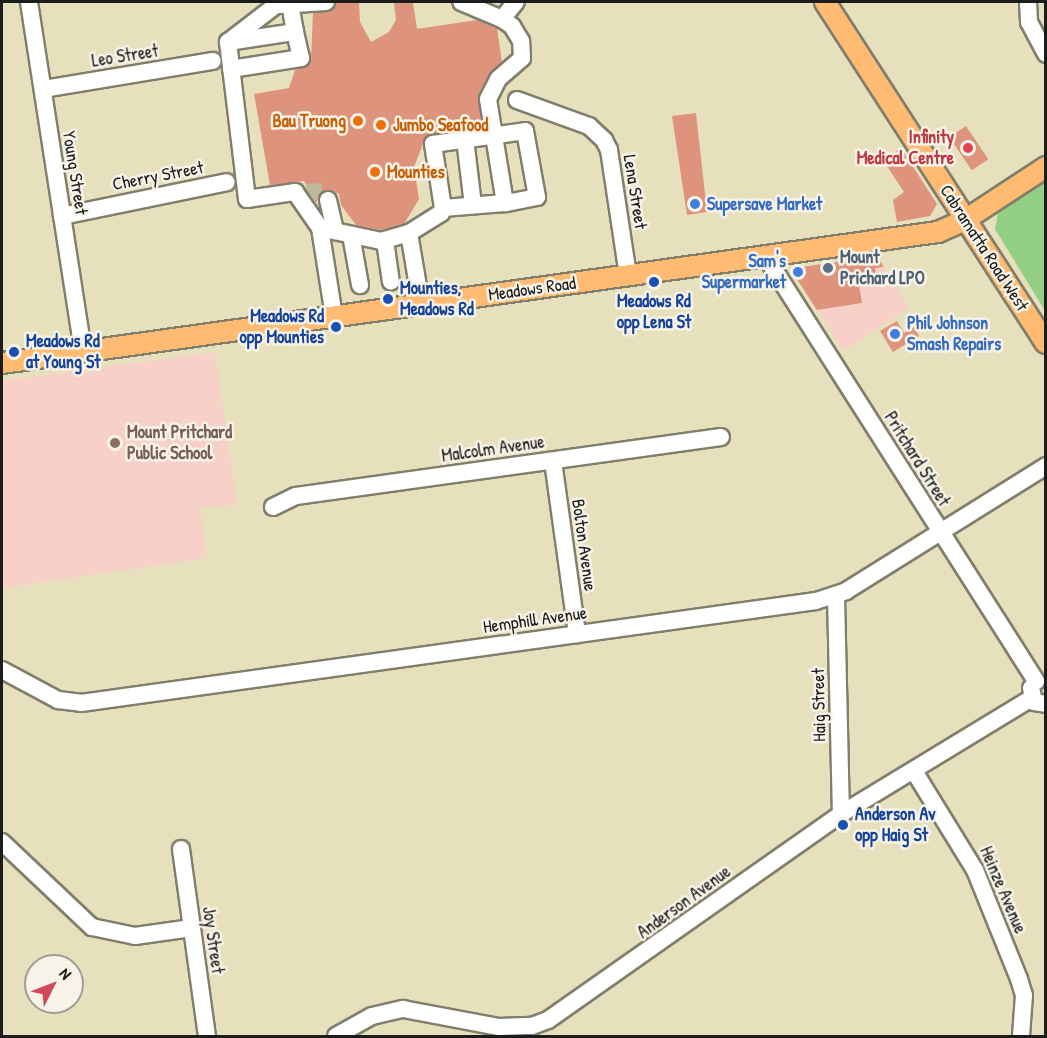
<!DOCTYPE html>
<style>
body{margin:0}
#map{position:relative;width:1047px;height:1038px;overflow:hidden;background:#e6e0bd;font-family:"Patrick Hand",sans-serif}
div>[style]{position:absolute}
.built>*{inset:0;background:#f7d1c8}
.green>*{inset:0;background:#94d084}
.building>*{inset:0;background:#dd937c;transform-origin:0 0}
.minor-tunnel>*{height:16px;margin-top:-8px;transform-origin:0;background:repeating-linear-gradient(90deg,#beb99d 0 16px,transparent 0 24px)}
.roads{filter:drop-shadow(2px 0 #817e6c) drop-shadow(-2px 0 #817e6c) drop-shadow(0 2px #817e6c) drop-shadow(0 -2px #817e6c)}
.minor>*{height:16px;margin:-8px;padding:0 8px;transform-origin:8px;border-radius:8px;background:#fff}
.major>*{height:20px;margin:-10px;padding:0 10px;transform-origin:10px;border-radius:10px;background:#ffbb71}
.dots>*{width:16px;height:16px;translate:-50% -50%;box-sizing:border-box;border:3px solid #f7f3e8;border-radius:50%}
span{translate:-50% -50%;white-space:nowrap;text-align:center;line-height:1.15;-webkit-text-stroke:5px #f7f3e8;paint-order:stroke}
.street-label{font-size:18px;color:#1c1c1c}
.food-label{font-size:18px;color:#c56008;font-weight:700}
.right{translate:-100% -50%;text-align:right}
.left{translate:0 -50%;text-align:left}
.health-label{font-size:18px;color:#be3a42;font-weight:700}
.shop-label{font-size:18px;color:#366cbe;font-weight:700}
.service-label{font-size:18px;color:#4e5e75;font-weight:700}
.transit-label{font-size:18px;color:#164399;font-weight:700}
.education-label{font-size:18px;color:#785e54;font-weight:700}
.frame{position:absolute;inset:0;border:3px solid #1c1c1c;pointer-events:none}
.north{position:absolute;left:24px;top:954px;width:60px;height:60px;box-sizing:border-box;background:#f7f3e8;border:2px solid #9f9d96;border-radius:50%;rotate:48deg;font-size:16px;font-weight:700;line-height:24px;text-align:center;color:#1c1c1c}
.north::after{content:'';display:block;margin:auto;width:21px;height:27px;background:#d1495b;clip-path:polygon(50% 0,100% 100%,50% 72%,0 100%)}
</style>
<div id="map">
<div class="built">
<i style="clip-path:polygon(877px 257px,909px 308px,843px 351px,793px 272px)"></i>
<i style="clip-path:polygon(215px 352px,237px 504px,200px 508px,207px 558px,2px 588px,2px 381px)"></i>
</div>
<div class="green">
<i style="clip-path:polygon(1045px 181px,1045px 311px,995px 229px,998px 213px)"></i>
</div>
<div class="building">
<i style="clip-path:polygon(336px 2px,359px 2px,360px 22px,371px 42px,389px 32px,396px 20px,394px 3px,413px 3px,417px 29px,477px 20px,497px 28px,502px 62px,489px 74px,478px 95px,482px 126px,426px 136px,414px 167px,419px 199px,404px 224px,381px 230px,356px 225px,341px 205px,339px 194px,332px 190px,321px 192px,316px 203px,304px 181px,270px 185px,254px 94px,289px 88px,295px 70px,307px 66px,311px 61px,313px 13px,331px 11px)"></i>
<i style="clip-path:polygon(696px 113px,707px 212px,687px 215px,672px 116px)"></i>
<i style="left:966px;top:126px;width:40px;height:20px;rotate:56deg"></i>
<i style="clip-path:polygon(901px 148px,937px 204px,930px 216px,897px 222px,893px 200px,904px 192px,883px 160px)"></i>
<i style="clip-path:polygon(877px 256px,884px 267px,875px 268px,877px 282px,859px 285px,862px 303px,817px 310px,793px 273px,795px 268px)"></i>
<i style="clip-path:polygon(897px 321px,904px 333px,914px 327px,919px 336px,893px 352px,880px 331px)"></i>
</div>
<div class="minor-tunnel">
<i style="left:306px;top:192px;width:21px;rotate:-3deg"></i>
<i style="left:327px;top:191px;width:9px;rotate:84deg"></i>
</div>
<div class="roads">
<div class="minor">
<i style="left:29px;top:2px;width:353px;rotate:81.2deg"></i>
<i style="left:280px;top:2px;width:66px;rotate:142.4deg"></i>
<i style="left:228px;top:42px;width:158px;rotate:83.1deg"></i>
<i style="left:247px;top:199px;width:49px;rotate:-8.3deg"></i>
<i style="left:295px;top:192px;width:44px;rotate:55.2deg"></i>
<i style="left:320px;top:228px;width:89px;rotate:81deg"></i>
<i style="left:1028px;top:2px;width:20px;rotate:87deg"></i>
<i style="left:1029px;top:22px;width:36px;rotate:62deg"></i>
<i style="left:280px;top:5px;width:46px;rotate:-3.7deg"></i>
<i style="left:502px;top:19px;width:22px;rotate:-51deg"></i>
<i style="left:228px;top:42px;width:68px;rotate:-8.5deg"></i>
<i style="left:295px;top:32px;width:28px;rotate:-100deg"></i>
<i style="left:231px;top:69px;width:71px;rotate:-8.9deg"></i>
<i style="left:301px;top:58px;width:27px;rotate:-103deg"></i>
<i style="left:43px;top:89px;width:172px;rotate:-9.4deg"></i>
<i style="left:517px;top:100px;width:77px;rotate:19.9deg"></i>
<i style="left:589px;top:126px;width:21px;rotate:43deg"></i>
<i style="left:604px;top:140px;width:11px;rotate:63deg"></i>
<i style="left:609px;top:150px;width:126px;rotate:81.4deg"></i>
<i style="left:465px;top:139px;width:66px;rotate:83.1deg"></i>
<i style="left:328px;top:200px;width:32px;rotate:77deg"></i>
<i style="left:443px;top:208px;width:65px;rotate:-98.9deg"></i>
<i style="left:433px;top:144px;width:93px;rotate:-8deg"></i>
<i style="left:525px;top:131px;width:67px;rotate:79.7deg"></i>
<i style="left:537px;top:197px;width:33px;rotate:169deg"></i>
<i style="left:62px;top:216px;width:168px;rotate:-11.6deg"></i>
<i style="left:320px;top:228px;width:62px;rotate:12deg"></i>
<i style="left:381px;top:241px;width:29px;rotate:-16deg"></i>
<i style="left:351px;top:235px;width:51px;rotate:79.8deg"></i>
<i style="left:385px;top:241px;width:41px;rotate:81.7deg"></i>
<i style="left:766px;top:257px;width:503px;rotate:57.51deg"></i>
<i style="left:421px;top:304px;width:72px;rotate:-99.6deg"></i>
<i style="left:409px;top:233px;width:38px;rotate:-32deg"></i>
<i style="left:441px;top:213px;width:5px;rotate:-68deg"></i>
<i style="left:443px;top:208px;width:62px;rotate:-4.6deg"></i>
<i style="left:505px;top:203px;width:105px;rotate:-99.3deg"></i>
<i style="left:488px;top:99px;width:22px;rotate:-63deg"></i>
<i style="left:498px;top:79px;width:32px;rotate:-41deg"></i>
<i style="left:522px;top:58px;width:17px;rotate:-93deg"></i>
<i style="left:521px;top:41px;width:17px;rotate:-121deg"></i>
<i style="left:512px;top:26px;width:12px;rotate:-145deg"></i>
<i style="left:502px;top:19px;width:44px;rotate:-157.5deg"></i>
<i style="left:553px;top:461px;width:175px;rotate:82.1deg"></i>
<i style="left:273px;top:507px;width:25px;rotate:-26deg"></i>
<i style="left:296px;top:496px;width:429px;rotate:-7.9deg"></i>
<i style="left:836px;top:596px;width:218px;rotate:88.7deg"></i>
<i style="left:2px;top:670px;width:64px;rotate:28.2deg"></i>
<i style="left:58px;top:700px;width:23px;rotate:7deg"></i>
<i style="left:81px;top:703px;width:742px;rotate:-7.9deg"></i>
<i style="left:816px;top:601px;width:32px;rotate:-18deg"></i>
<i style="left:846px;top:591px;width:236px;rotate:-32deg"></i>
<i style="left:1031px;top:688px;width:14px;rotate:78deg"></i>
<i style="left:1034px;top:702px;width:12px;rotate:9deg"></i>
<i style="left:914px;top:771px;width:116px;rotate:58.4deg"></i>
<i style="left:975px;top:870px;width:118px;rotate:68deg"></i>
<i style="left:1019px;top:979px;width:17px;rotate:73deg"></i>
<i style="left:1024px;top:995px;width:41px;rotate:94.2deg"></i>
<i style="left:2px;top:842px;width:124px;rotate:43.4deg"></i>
<i style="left:92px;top:927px;width:44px;rotate:11.8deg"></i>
<i style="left:135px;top:936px;width:57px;rotate:-8.1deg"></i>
<i style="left:181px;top:849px;width:189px;rotate:82.1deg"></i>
<i style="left:336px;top:1036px;width:41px;rotate:-29.1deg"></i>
<i style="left:372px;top:1016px;width:32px;rotate:-13deg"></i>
<i style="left:403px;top:1009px;width:98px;rotate:10.6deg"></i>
<i style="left:499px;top:1027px;width:33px;rotate:-2deg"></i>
<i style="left:532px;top:1026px;width:17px;rotate:-21deg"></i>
<i style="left:548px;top:1020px;width:358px;rotate:-35.1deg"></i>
<i style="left:841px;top:814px;width:223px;rotate:-31.3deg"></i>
</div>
<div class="major">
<i style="left:825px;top:2px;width:406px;rotate:57.1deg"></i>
<i style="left:2px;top:363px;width:945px;rotate:-7.97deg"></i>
<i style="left:938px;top:232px;width:30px;rotate:-24deg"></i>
<i style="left:965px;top:220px;width:97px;rotate:-33.2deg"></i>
</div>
</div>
<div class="dots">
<i style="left:358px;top:121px;background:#e8710a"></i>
<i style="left:381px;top:125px;background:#e8710a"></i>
<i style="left:968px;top:148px;background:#e0444e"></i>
<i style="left:375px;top:172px;background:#e8710a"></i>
<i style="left:695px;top:204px;background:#3f7fe0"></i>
<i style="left:828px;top:268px;background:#5c6f8a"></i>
<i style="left:798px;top:272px;background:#3f7fe0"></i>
<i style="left:654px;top:282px;background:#1a4fb4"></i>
<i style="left:388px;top:299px;background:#1a4fb4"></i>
<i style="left:336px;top:327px;background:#1a4fb4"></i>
<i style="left:895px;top:334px;background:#3f7fe0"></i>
<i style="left:14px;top:352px;background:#1a4fb4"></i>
<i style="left:115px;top:443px;background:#8d6e63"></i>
<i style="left:843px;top:825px;background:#1a4fb4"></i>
</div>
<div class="street-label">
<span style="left:125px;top:56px;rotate:-9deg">Leo Street</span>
<span style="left:75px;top:173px;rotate:81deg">Young Street</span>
<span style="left:158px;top:176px;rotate:-11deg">Cherry Street</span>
<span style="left:635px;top:192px;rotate:81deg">Lena Street</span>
<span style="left:984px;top:248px;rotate:57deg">Cabramatta Road West</span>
<span style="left:532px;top:289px;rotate:-8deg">Meadows Road</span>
<span style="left:493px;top:449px;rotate:-8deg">Malcolm Avenue</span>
<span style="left:917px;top:459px;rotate:58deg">Pritchard Street</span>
<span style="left:584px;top:545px;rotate:82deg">Bolton Avenue</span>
<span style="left:535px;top:620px;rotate:-8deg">Hemphill Avenue</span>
<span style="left:819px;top:705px;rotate:-91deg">Haig Street</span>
<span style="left:1003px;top:890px;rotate:67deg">Heinze Avenue</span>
<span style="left:684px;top:902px;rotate:-36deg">Anderson Avenue</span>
<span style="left:213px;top:940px;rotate:82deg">Joy Street</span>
</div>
<div class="food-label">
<span class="right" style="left:346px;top:121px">Bau Truong</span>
<span class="left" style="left:393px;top:125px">Jumbo Seafood</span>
<span class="left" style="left:387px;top:172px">Mounties</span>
</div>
<div class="health-label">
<span class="right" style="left:954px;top:148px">Infinity<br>Medical Centre</span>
</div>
<div class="shop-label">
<span class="left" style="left:707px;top:204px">Supersave Market</span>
<span class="right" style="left:786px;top:272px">Sam's<br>Supermarket</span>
<span class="left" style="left:907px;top:334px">Phil Johnson<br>Smash Repairs</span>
</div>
<div class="service-label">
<span class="left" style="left:840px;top:268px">Mount<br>Prichard LPO</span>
</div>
<div class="transit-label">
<span class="left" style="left:400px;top:299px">Mounties,<br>Meadows Rd</span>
<span style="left:654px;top:312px">Meadows Rd<br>opp Lena St</span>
<span class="right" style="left:324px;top:327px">Meadows Rd<br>opp Mounties</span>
<span class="left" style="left:26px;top:352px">Meadows Rd<br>at Young St</span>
<span class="left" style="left:855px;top:825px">Anderson Av<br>opp Haig St</span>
</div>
<div class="education-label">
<span class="left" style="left:127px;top:443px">Mount Pritchard<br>Public School</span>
</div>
<div class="frame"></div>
<div class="north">N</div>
</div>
